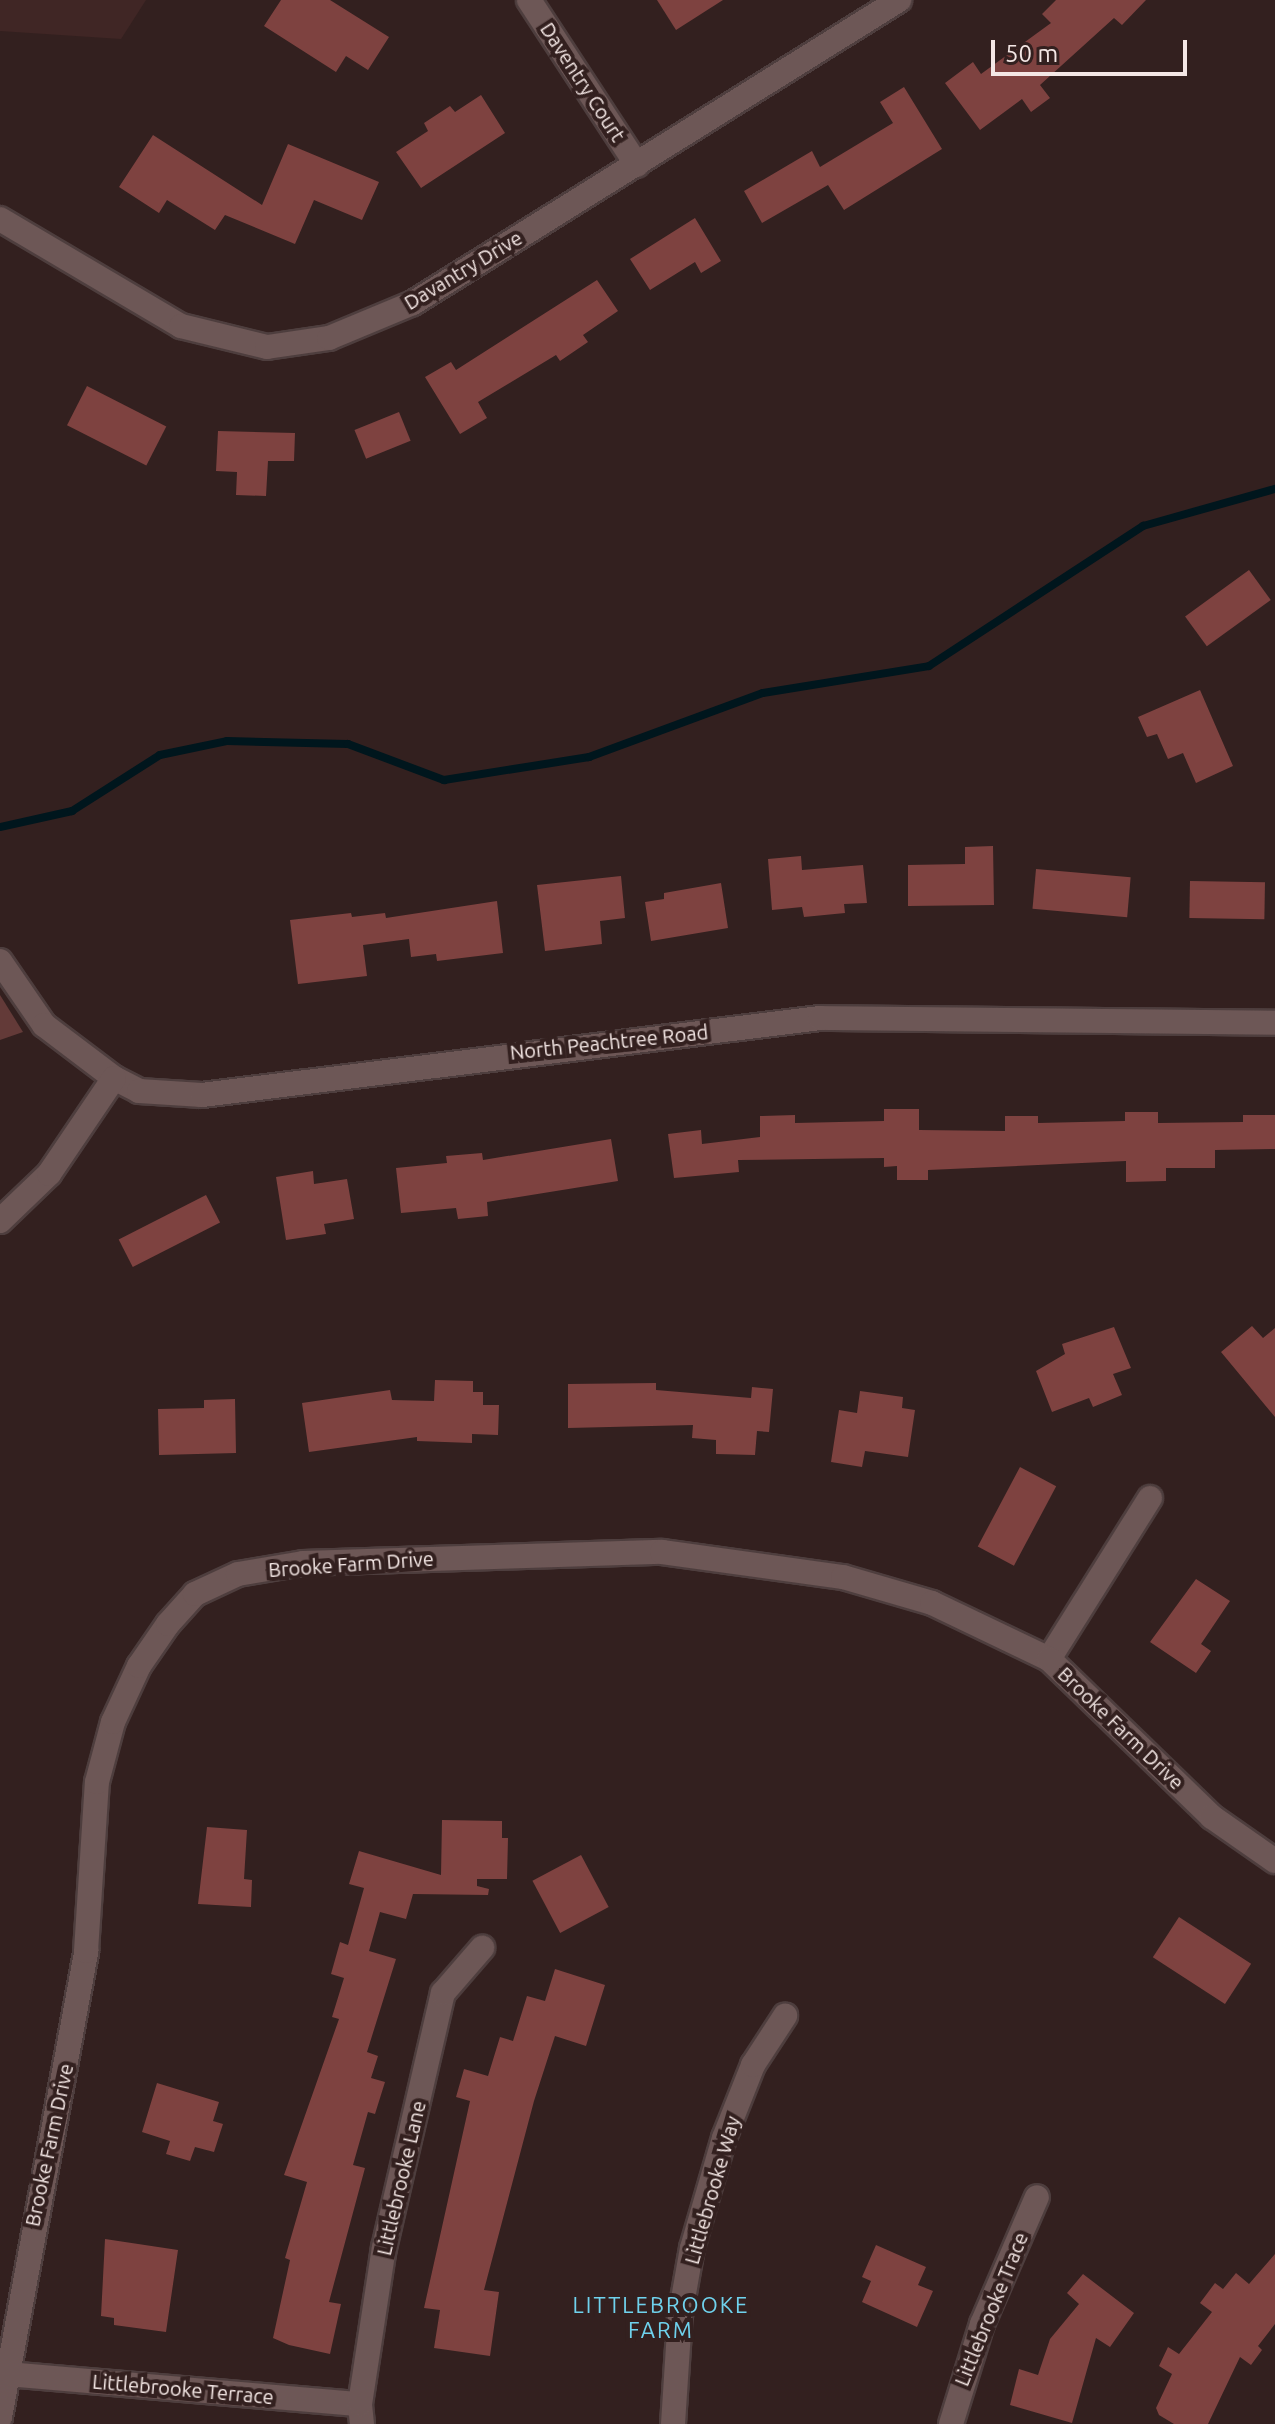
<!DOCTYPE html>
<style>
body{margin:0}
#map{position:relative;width:1275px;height:2424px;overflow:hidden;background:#33201f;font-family:Ubuntu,sans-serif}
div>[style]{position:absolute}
.built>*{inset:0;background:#402625}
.green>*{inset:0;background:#633a38}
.stream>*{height:8px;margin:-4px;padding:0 4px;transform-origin:4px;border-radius:4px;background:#00161d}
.building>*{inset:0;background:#7e4240;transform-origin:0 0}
.roads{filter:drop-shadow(2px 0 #4e3e3e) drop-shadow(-2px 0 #4e3e3e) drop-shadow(0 2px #4e3e3e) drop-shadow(0 -2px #4e3e3e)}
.street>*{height:24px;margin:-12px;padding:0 12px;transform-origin:12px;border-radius:12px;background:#6d5756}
span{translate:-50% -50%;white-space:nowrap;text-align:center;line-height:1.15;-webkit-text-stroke:8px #33201f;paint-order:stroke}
.street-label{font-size:20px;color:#f4e7e5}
.neighbourhood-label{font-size:22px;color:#6fd2ed;letter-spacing:2px}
.scale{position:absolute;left:991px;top:40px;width:196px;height:36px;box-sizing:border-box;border:4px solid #f4e7e5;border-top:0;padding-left:10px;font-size:24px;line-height:28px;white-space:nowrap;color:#f4e7e5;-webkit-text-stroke:6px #33201f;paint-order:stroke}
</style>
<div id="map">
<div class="built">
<i style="clip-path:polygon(0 0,146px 0,121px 39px,0 31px)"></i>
</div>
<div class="green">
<i style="clip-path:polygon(0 995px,23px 1032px,0 1040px)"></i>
</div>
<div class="stream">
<i style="left:0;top:827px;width:74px;rotate:-12.5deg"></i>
<i style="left:72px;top:811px;width:104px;rotate:-32.5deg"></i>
<i style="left:160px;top:755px;width:68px;rotate:-11.8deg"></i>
<i style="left:227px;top:741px;width:121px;rotate:1.4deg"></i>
<i style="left:348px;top:744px;width:103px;rotate:20.6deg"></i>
<i style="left:444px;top:780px;width:147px;rotate:-9deg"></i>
<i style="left:589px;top:757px;width:185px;rotate:-20.2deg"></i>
<i style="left:763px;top:693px;width:168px;rotate:-9.2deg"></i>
<i style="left:929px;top:666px;width:256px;rotate:-33.2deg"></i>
<i style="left:1143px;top:526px;width:137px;rotate:-15.7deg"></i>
</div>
<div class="building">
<i style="clip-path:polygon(281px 0,330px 0,389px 37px,368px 70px,346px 56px,336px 72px,264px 26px)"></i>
<i style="clip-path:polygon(657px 0,723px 0,676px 30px)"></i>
<i style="clip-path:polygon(1056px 0,1146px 0,1122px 25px,1114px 18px,1040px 85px,1050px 98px,1031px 112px,1022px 99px,980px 130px,945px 83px,973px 62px,981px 74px,1051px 23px,1042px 14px)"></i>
<i style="clip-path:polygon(904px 87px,942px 149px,844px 210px,828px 185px,762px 223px,744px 191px,812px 151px,820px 167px,893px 123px,880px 102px)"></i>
<i style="clip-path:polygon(481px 95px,505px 133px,421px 188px,396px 152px,428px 131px,424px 123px,450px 106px,455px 112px)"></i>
<i style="clip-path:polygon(153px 135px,262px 205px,288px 144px,379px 182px,362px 220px,314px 200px,295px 244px,225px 215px,215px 230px,167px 200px,159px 213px,119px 187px)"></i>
<i style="clip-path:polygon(695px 218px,721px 261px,701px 273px,695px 262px,650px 290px,630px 259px)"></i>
<i style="clip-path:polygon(597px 280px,618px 311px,583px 335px,588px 342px,560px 361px,556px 355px,478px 402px,487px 418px,460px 434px,425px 377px,451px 362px,456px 370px)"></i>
<i style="left:87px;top:386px;width:89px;height:44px;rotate:27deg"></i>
<i style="left:399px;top:412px;width:31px;height:48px;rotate:68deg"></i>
<i style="clip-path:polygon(218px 431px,295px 433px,294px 461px,268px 461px,266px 496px,236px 495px,237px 472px,216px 471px)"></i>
<i style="left:1249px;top:570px;width:37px;height:79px;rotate:54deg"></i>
<i style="clip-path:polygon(1200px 690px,1233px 766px,1196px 783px,1183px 753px,1168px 759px,1157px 734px,1147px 737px,1138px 717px)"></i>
<i style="clip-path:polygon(993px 846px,994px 905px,908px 906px,908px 865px,965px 864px,965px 847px)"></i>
<i style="clip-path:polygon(801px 856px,802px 870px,863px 865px,867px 903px,844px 904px,845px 913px,804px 917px,802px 907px,772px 910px,768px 859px)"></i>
<i style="left:1036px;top:869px;width:95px;height:40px;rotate:5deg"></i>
<i style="clip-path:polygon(621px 876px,625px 918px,600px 921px,602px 944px,545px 951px,537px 885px)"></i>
<i style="left:1190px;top:881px;width:75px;height:37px;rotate:1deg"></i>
<i style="clip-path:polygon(721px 883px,728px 928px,651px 941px,645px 902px,664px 899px,664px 893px)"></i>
<i style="clip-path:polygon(497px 901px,503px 953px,437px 961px,436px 954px,411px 957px,409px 939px,363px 945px,367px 976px,298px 984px,290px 920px,351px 913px,352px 917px,385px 913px,386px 918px)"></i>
<i style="clip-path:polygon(884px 1109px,919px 1109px,919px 1130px,1005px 1131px,1005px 1116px,1038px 1116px,1038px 1123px,1125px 1121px,1125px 1112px,1158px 1112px,1158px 1123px,1243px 1122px,1243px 1115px,1275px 1115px,1275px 1149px,1215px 1150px,1215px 1168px,1166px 1168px,1166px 1181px,1126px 1182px,1126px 1161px,928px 1170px,928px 1180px,897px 1180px,897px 1166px,884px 1167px,884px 1158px,738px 1160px,739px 1172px,674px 1178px,668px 1134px,701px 1130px,702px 1144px,760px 1137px,760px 1116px,795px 1115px,795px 1123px,884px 1121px)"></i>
<i style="clip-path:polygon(611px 1139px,618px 1181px,487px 1202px,488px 1216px,458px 1219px,456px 1208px,401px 1213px,396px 1168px,447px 1163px,446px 1156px,482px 1153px,483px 1160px)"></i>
<i style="clip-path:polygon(313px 1171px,314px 1184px,347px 1179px,354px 1219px,324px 1224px,326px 1234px,286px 1240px,276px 1177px)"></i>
<i style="left:206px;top:1195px;width:31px;height:98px;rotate:63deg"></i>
<i style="clip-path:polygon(1252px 1326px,1263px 1338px,1275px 1328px,1275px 1417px,1221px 1352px)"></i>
<i style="clip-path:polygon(1114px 1327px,1131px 1368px,1113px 1374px,1122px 1395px,1093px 1407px,1089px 1398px,1052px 1412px,1036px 1371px,1065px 1354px,1062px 1344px)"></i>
<i style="clip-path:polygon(435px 1380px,473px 1381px,473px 1392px,483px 1392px,483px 1405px,499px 1405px,498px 1435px,472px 1434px,472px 1443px,417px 1441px,417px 1437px,309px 1452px,302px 1403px,390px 1390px,392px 1400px,434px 1401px)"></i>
<i style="clip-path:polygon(656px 1383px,656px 1390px,751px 1398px,752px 1387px,773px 1389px,769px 1432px,757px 1431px,755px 1455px,716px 1454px,716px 1440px,692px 1438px,693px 1425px,568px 1428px,568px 1384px)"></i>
<i style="clip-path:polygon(860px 1391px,903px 1397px,902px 1408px,915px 1410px,908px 1457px,865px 1451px,862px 1467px,831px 1462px,839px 1410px,857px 1413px)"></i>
<i style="clip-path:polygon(235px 1399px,236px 1453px,159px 1455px,158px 1409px,204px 1408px,204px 1400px)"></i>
<i style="left:1020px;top:1467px;width:41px;height:90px;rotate:28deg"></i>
<i style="clip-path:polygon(1196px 1579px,1230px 1601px,1201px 1644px,1211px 1651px,1196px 1673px,1150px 1642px)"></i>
<i style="clip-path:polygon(442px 1820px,502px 1821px,502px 1838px,508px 1838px,507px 1879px,477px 1879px,477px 1886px,489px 1889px,488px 1895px,413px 1894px,406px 1919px,380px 1912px,369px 1951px,396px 1959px,367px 2052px,378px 2056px,371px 2078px,385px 2082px,375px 2114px,368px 2112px,353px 2165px,365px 2168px,329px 2302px,341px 2304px,330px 2354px,289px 2345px,273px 2338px,290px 2260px,285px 2258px,307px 2182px,284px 2175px,339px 2019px,332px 2017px,344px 1978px,331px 1974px,340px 1942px,348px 1945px,364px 1888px,349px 1884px,359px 1851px,441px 1875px)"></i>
<i style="clip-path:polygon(207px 1827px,247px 1830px,244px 1879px,252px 1880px,251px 1907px,198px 1904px)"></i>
<i style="left:581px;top:1855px;width:59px;height:55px;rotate:62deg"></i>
<i style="left:1179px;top:1917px;width:86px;height:48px;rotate:33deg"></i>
<i style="clip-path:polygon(555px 1969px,605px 1985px,586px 2046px,555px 2036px,534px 2101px,484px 2290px,499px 2292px,490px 2356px,434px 2348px,440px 2310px,424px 2308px,470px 2101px,456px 2097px,464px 2069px,488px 2076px,500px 2037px,513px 2041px,527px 1996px,545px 2001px)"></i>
<i style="clip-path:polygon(157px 2083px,219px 2102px,213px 2121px,223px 2124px,214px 2152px,195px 2147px,190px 2161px,166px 2154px,170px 2141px,142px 2132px)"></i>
<i style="clip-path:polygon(105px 2239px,178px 2250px,166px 2332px,114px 2325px,114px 2318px,101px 2316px)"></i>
<i style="clip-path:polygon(876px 2245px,926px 2267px,918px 2285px,933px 2291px,917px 2327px,862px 2302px,871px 2281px,862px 2277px)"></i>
<i style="clip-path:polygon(1275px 2254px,1275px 2324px,1258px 2346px,1262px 2350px,1251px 2365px,1240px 2357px,1208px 2424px,1174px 2424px,1159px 2415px,1156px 2408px,1172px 2374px,1159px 2366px,1168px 2347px,1179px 2354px,1212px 2312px,1200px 2303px,1215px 2283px,1223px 2289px,1236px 2273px,1249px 2284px)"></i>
<i style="clip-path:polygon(1083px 2274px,1134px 2313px,1110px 2347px,1096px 2338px,1072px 2423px,1010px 2405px,1019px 2369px,1038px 2375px,1050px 2339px,1079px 2304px,1067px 2293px)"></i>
</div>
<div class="roads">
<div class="street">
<i style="left:529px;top:0;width:197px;rotate:56.8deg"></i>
<i style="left:0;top:219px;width:210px;rotate:30.6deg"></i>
<i style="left:181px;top:326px;width:89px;rotate:13.7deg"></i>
<i style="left:267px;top:347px;width:63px;rotate:-8.3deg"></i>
<i style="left:329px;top:338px;width:91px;rotate:-22.6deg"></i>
<i style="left:413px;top:303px;width:573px;rotate:-31.94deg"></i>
<i style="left:0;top:961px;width:78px;rotate:55.5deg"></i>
<i style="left:44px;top:1025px;width:88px;rotate:37.1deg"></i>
<i style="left:114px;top:1078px;width:28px;rotate:27deg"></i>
<i style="left:139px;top:1091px;width:63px;rotate:3.6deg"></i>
<i style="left:202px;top:1095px;width:623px;rotate:-7.1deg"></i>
<i style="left:820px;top:1018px;width:455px;rotate:0.6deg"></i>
<i style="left:0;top:1221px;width:68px;rotate:-43.8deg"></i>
<i style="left:49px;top:1174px;width:116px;rotate:-55.9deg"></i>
<i style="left:1049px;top:1659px;width:190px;rotate:-57.9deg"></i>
<i style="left:7px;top:2374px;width:354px;rotate:4.9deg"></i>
<i style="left:0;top:2417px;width:474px;rotate:-79.5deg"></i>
<i style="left:86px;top:1951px;width:169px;rotate:-86.3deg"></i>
<i style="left:97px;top:1782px;width:62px;rotate:-75.1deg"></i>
<i style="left:113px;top:1722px;width:62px;rotate:-65.1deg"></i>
<i style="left:139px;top:1666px;width:51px;rotate:-55.4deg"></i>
<i style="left:168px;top:1624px;width:40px;rotate:-48deg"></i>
<i style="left:195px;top:1594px;width:47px;rotate:-24.9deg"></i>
<i style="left:238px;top:1574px;width:66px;rotate:-9.6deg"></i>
<i style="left:303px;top:1563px;width:359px;rotate:-1.8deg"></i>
<i style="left:662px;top:1552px;width:183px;rotate:7.9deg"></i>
<i style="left:843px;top:1577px;width:93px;rotate:16.3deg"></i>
<i style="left:932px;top:1603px;width:130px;rotate:25.6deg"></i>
<i style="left:1049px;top:1659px;width:227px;rotate:44.1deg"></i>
<i style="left:1212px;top:1817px;width:77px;rotate:34.9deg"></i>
<i style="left:362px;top:2424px;width:20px;rotate:-96deg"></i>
<i style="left:360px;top:2404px;width:158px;rotate:-81.3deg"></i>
<i style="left:384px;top:2248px;width:262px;rotate:-77deg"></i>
<i style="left:443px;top:1993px;width:60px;rotate:-49.1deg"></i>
<i style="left:673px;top:2424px;width:108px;rotate:-86.3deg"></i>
<i style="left:680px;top:2316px;width:69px;rotate:-80deg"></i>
<i style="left:692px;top:2248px;width:115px;rotate:-73.8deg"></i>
<i style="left:724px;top:2138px;width:79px;rotate:-68.3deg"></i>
<i style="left:753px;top:2065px;width:59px;rotate:-56.9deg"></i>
<i style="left:951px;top:2424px;width:105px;rotate:-72.8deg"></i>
<i style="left:982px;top:2324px;width:138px;rotate:-66.6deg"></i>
</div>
</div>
<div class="street-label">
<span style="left:583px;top:82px;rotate:57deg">Daventry Court</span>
<span style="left:463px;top:270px;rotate:-31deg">Davantry Drive</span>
<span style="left:609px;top:1042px;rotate:-6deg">North Peachtree Road</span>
<span style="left:351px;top:1564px;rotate:-4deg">Brooke Farm Drive</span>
<span style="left:1121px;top:1728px;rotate:44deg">Brooke Farm Drive</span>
<span style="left:49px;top:2145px;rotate:-78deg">Brooke Farm Drive</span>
<span style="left:401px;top:2178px;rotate:-77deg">Littlebrooke Lane</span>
<span style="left:712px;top:2190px;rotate:-74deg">Littlebrooke Way</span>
<span style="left:991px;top:2309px;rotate:-68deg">Littlebrooke Trace</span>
<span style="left:183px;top:2389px;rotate:5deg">Littlebrooke Terrace</span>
</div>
<div class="neighbourhood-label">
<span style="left:661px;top:2317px">LITTLEBROOKE<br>FARM</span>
</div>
<div class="scale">50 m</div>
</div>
